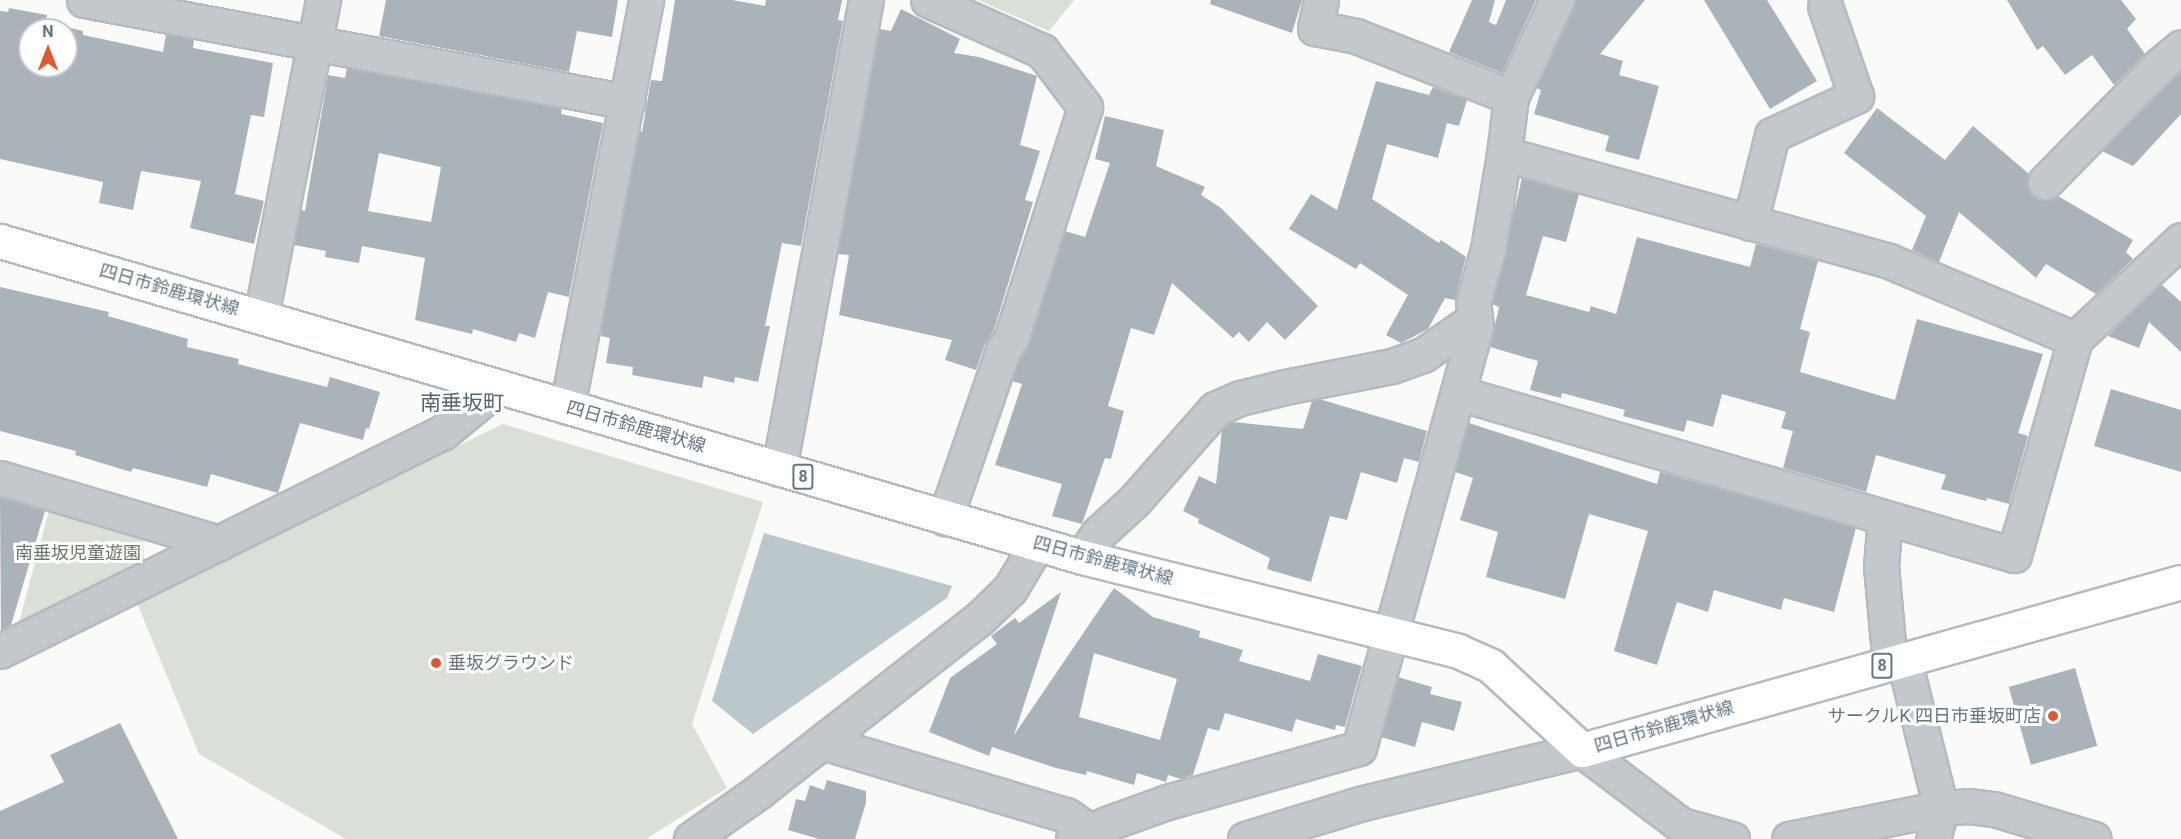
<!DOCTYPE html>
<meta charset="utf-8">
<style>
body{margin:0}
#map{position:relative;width:2181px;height:839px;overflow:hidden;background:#fafaf8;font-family:Roboto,"Noto Sans JP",sans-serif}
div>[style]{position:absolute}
.green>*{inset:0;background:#dadfd7}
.water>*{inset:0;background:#bbc7cb}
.building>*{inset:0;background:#aab3b9;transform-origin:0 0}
.roads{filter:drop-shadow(2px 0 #b5babe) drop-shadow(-2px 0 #b5babe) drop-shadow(0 2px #b5babe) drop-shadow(0 -2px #b5babe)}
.minor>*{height:33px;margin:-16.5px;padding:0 16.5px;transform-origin:16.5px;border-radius:16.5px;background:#c3c8cc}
.major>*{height:33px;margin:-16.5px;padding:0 16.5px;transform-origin:16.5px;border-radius:16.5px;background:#fff}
.dots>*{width:16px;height:16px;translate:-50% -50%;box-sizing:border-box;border:3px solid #fff;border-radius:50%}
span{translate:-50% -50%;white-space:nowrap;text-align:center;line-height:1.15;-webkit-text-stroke:6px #fff;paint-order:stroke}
.shield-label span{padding:2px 4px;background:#fff;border:2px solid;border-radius:4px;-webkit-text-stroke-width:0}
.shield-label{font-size:16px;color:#657683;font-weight:700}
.street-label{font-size:18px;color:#657683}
.park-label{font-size:18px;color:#687a64}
.poi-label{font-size:18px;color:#657683}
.left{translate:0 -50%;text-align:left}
.right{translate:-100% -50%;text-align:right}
.quarter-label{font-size:21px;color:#57646e}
.north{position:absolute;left:18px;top:18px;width:60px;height:60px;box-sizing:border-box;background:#fff;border:2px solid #c1c8cd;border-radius:50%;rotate:0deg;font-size:16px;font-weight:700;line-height:24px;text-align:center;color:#657683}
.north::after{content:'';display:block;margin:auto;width:21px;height:27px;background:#e4572e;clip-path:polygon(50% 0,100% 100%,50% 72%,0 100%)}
</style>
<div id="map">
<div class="green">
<i style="clip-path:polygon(978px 0,1074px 0,1049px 31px)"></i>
<i style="clip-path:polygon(503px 424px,763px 502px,692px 724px,727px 788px,646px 839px,346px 839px,199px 754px,137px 603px)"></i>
<i style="clip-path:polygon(50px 507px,143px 533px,144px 561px,19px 622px)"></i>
</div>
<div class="water">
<i style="clip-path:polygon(764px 533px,952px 586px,947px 598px,753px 734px,712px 701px)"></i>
</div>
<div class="building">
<i style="clip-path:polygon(386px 0,618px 0,612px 37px,577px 31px,569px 72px,379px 36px)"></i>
<i style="clip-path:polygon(675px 0,732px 0,765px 6px,766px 0,842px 0,838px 20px,843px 21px,801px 246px,782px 243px,765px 326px,770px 326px,758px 382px,735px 377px,734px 383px,704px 376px,702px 388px,632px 375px,633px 367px,606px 363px,610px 338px,601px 336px,604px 312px,640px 131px,642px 132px,651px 80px,662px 81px)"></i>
<i style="clip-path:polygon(1211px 0,1302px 0,1292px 33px,1210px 4px)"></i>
<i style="clip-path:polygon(1472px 0,1495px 0,1489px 22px,1496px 25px,1506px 0,1536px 0,1502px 73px,1449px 52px)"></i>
<i style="clip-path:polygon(1575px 0,1645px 0,1600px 54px,1623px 61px,1619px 75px,1659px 86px,1639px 160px,1605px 151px,1609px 136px,1534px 114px,1541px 90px,1536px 88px)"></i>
<i style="clip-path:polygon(1704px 0,1767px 0,1817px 81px,1770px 109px)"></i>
<i style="clip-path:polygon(2007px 0,2121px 0,2136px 19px,2127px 29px,2145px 54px,2114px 85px,2092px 55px,2065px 75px,2043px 46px,2037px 50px)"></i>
<i style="clip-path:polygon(evenodd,9px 8px,47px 15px,46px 22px,83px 31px,83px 35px,163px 52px,166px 34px,194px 40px,193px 48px,273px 63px,264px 117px,251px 115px,235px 194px,264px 201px,254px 244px,190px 228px,201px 181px,141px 171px,133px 210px,99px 203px,103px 182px,0 159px,0 11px,8px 12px,9px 8px,30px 30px,66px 30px,66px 66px,30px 66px,30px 30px)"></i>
<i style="clip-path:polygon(901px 9px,960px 39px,954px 53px,979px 57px,1037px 76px,1020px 145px,1040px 151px,1025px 200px,1033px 202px,994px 330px,985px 344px,976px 370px,945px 360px,952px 340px,839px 315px,849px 255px,838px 254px,880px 29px,891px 31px)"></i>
<i style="clip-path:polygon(evenodd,347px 68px,562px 109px,561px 114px,603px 123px,569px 297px,548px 292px,535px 338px,519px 333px,516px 342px,473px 329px,472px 334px,415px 320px,425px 258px,362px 246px,359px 263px,325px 257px,326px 251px,294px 245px,301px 210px,305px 211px,328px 75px,345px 78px,347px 68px,379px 153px,441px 167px,431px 222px,368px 211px,379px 153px)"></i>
<i style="clip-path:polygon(2181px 72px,2181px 114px,2133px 166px,2102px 151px)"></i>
<i style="clip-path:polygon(1376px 81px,1429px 95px,1433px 87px,1467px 100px,1459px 126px,1447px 123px,1438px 158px,1387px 144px,1372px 199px,1439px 243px,1441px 240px,1466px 257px,1455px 300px,1445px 298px,1428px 329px,1401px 343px,1386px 335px,1408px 295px,1360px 263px,1356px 269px,1289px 229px,1311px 194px,1337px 210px)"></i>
<i style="clip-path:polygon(1877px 108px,1945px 160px,1973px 126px,2029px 174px,2027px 186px,2032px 196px,2041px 200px,2051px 200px,2058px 196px,2133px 240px,2126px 252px,2133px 259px,2096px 294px,2046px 264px,2036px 278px,1959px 212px,1939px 262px,1912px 250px,1926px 216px,1844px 153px)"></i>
<i style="clip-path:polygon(1105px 116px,1164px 130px,1156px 166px,1205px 187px,1201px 195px,1221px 208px,1318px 306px,1285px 340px,1267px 322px,1249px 342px,1239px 332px,1233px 338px,1172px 283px,1154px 335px,1131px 328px,1108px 406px,1124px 411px,1111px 459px,1105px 458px,1082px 524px,1052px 516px,1062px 484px,995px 465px,1022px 384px,1012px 381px,1020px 359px,1029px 345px,1065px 231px,1085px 237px,1110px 163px,1095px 159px)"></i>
<i style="clip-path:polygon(1522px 178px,1579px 194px,1566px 242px,1543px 236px,1526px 295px,1589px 312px,1591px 306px,1616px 314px,1637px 237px,1750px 267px,1756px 244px,1818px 261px,1800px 329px,1810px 332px,1800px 372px,1895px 400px,1917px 319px,2043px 354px,2018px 433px,2028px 436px,2009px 504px,1987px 498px,1986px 501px,1941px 489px,1946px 475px,1876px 455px,1866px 492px,1783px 468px,1793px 431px,1781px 428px,1786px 412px,1722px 394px,1713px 427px,1687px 420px,1684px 432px,1623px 416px,1625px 410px,1562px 393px,1561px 398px,1530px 390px,1538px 361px,1490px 347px,1499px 307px,1492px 304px)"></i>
<i style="clip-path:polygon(2161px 284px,2181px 302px,2181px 352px,2149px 322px,2139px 348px,2108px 336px)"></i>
<i style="clip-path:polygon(0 287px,109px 312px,108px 316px,188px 339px,187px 347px,239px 359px,238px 364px,327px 387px,330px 377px,380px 392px,369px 429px,366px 428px,363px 440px,300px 423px,278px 493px,211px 474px,207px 487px,133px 468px,131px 472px,75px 455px,76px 451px,0 431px)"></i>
<i style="clip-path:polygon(2111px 389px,2181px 410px,2181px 472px,2094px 446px)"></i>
<i style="clip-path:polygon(1319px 399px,1427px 431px,1419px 462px,1404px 458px,1397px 483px,1361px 472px,1347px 520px,1330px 516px,1311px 582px,1267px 569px,1270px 558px,1198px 523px,1199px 519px,1183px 511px,1199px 476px,1216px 484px,1222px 430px,1226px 424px,1233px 422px,1303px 429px,1312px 401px)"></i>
<i style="clip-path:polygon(1469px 423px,1657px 484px,1660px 472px,1856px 528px,1834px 612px,1784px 598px,1781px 610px,1714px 590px,1708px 612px,1677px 602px,1657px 665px,1614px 651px,1648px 531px,1589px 514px,1565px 599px,1486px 577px,1498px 532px,1460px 520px,1473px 478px,1455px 472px)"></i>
<i style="clip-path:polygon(0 498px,45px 511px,11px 625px,1px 630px)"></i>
<i style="clip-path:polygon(evenodd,1114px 588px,1153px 617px,1200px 631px,1199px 637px,1243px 650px,1239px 661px,1310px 681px,1318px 654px,1362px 666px,1345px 727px,1336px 725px,1335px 730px,1296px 719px,1292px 732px,1225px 713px,1219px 731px,1208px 728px,1193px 775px,1181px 779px,1168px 775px,1166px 782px,1137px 773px,1134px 785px,1087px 771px,1086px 775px,1056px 768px,992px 747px,989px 756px,929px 732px,950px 678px,997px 644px,991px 636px,1015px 618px,1019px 623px,1061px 592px,1014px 735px,1114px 588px,1094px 653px,1177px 679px,1160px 740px,1079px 717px,1094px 653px)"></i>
<i style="left:2075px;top:668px;width:81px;height:69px;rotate:74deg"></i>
<i style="clip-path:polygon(1398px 677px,1432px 687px,1430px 694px,1462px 702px,1454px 731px,1422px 722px,1415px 747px,1381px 737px)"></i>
<i style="clip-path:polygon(120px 723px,178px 839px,0 839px,0 811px,64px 782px,50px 755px)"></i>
<i style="clip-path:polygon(827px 780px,866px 791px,866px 803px,855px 839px,819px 839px,788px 830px,796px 799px,805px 801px,810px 785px,824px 790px)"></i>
</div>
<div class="roads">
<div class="minor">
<i style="left:84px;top:0;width:553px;rotate:10.62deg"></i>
<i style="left:928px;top:0;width:125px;rotate:24.1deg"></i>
<i style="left:1042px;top:51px;width:71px;rotate:52.5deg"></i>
<i style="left:1085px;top:107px;width:244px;rotate:107.7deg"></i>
<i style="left:1011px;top:339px;width:14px;rotate:126deg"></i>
<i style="left:1003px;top:350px;width:178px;rotate:109deg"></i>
<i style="left:1321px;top:0;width:29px;rotate:102deg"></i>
<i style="left:1315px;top:28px;width:42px;rotate:11deg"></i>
<i style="left:1356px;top:36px;width:167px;rotate:21.5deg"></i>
<i style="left:1504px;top:154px;width:57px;rotate:-83deg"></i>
<i style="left:1511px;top:97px;width:107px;rotate:-64.6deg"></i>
<i style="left:2045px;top:182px;width:165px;rotate:-45.5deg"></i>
<i style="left:2161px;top:64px;width:26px;rotate:-40deg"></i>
<i style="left:1750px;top:223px;width:91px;rotate:-76deg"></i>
<i style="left:1772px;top:135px;width:93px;rotate:-24.9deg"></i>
<i style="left:1856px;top:96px;width:95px;rotate:-109deg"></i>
<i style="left:261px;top:316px;width:322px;rotate:-78.9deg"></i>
<i style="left:1458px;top:393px;width:579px;rotate:16.24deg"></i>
<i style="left:2014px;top:555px;width:224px;rotate:-74.2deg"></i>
<i style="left:2075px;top:339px;width:145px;rotate:-43deg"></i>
<i style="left:567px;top:407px;width:415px;rotate:-79deg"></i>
<i style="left:779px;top:469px;width:477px;rotate:-79.5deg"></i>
<i style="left:0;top:478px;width:229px;rotate:16.5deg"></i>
<i style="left:1885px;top:518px;width:48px;rotate:94.8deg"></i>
<i style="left:1881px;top:566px;width:98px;rotate:84.8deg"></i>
<i style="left:1082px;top:557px;width:29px;rotate:-55deg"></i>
<i style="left:1099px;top:533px;width:47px;rotate:-42.4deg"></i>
<i style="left:1134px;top:501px;width:123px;rotate:-48.6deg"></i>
<i style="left:1215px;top:409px;width:27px;rotate:-24deg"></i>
<i style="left:1240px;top:398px;width:46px;rotate:-13.7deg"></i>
<i style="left:1285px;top:387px;width:109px;rotate:-11.1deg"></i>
<i style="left:1392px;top:366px;width:33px;rotate:-20deg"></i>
<i style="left:1423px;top:355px;width:63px;rotate:-34.7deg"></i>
<i style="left:0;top:651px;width:493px;rotate:-26.3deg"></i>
<i style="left:442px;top:433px;width:71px;rotate:-39.3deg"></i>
<i style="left:1904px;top:660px;width:153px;rotate:76deg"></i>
<i style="left:1941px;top:808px;width:32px;rotate:104deg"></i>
<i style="left:822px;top:742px;width:255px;rotate:16.7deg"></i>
<i style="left:1066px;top:815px;width:29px;rotate:34deg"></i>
<i style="left:691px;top:839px;width:82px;rotate:-35deg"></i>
<i style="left:758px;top:792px;width:281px;rotate:-38.1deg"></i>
<i style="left:979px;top:619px;width:43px;rotate:-44.1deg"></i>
<i style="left:1010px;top:589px;width:52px;rotate:-59deg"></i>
<i style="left:1073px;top:839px;width:36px;rotate:-24deg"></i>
<i style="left:1106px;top:824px;width:65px;rotate:-19.8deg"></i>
<i style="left:1167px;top:802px;width:199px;rotate:-15.7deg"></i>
<i style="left:1359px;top:748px;width:438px;rotate:-74.5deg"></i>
<i style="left:1476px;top:326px;width:23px;rotate:-97deg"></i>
<i style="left:1473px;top:303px;width:56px;rotate:-74.5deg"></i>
<i style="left:1488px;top:249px;width:96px;rotate:-80.4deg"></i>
<i style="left:1504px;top:154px;width:400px;rotate:15.5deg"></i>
<i style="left:1889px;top:261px;width:202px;rotate:22.8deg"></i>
<i style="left:1245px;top:839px;width:123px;rotate:-17deg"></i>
<i style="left:1363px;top:803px;width:225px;rotate:-13.6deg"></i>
<i style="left:1582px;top:750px;width:124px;rotate:37.1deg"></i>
<i style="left:1681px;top:825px;width:53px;rotate:15.4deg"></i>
<i style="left:1789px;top:839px;width:155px;rotate:-11.5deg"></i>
<i style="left:1941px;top:808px;width:27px;rotate:-4deg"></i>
<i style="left:1968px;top:806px;width:26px;rotate:7deg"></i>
<i style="left:1994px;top:809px;width:104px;rotate:16.7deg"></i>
</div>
<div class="major">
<i style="left:0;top:241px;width:1127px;rotate:16.28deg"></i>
<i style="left:1082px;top:557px;width:388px;rotate:14deg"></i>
<i style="left:1458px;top:651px;width:36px;rotate:24deg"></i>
<i style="left:1491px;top:666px;width:124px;rotate:42.7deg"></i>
<i style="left:1582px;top:750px;width:622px;rotate:-15.67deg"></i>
</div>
</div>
<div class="dots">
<i style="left:436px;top:663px;background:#e4572e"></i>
<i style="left:2053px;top:716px;background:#e4572e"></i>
</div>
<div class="shield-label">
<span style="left:803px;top:477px">8</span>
<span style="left:1882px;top:666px">8</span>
</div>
<div class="street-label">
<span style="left:169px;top:290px;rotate:16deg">四日市鈴鹿環状線</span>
<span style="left:636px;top:427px;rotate:16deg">四日市鈴鹿環状線</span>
<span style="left:1103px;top:561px;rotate:15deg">四日市鈴鹿環状線</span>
<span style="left:1664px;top:727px;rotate:-16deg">四日市鈴鹿環状線</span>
</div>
<div class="park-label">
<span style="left:78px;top:553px">南垂坂児童遊園</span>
</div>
<div class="poi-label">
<span class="left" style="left:448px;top:663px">垂坂グラウンド</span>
<span class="right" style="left:2041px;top:716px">サークルK 四日市垂坂町店</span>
</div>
<div class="quarter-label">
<span style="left:462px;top:403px">南垂坂町</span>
</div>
<div class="north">N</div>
</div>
